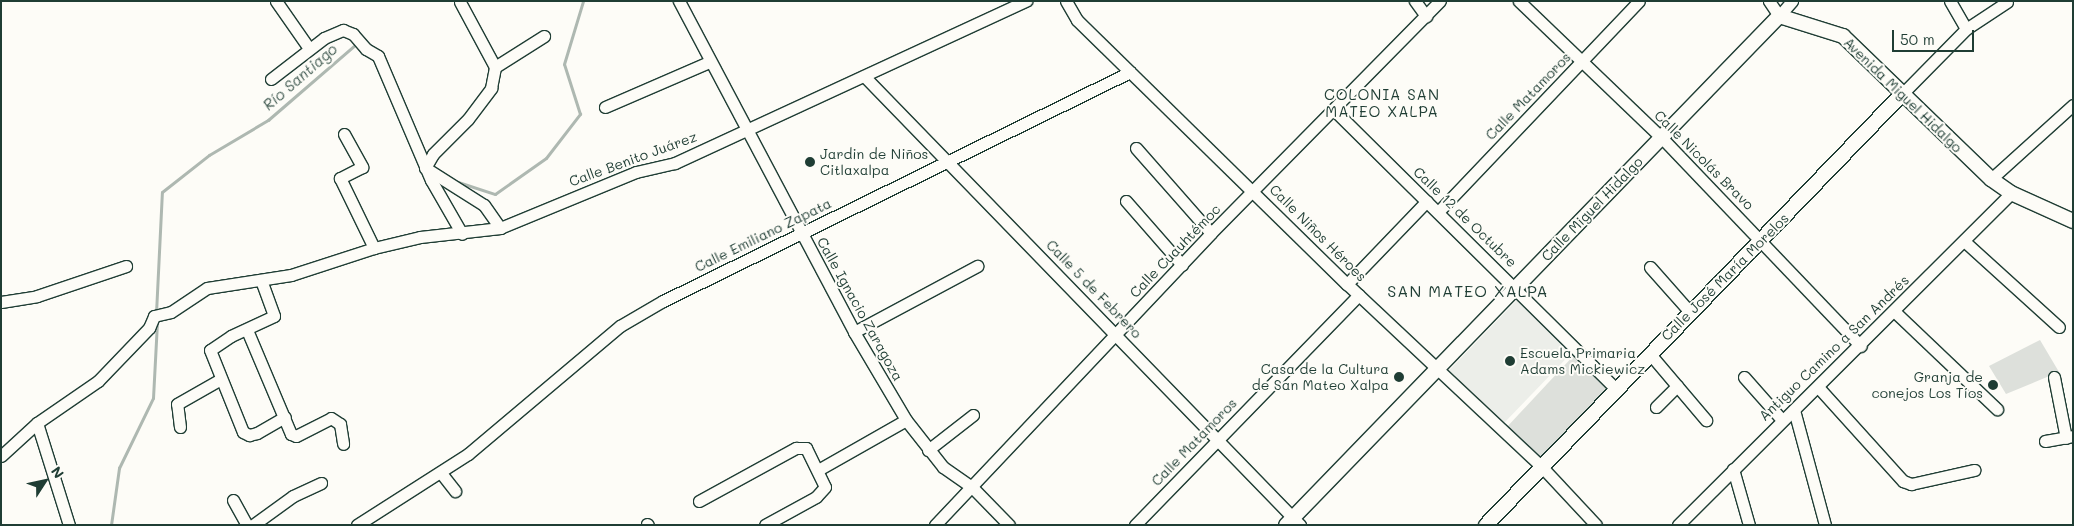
<!DOCTYPE html>
<meta charset="utf-8">
<style>
body{margin:0}
#map{position:relative;width:2074px;height:526px;overflow:hidden;background:#fdfcf7;font-family:Mali,sans-serif}
div>[style]{position:absolute}
.built>*{inset:0;background:#eceee9;transform-origin:0 0}
.green>*{inset:0;background:#dde0db;transform-origin:0 0}
.stream>*{height:3px;margin:-1.5px;padding:0 1.5px;transform-origin:1.5px;border-radius:1.5px;background:#aeb8b1}
.roads{filter:drop-shadow(1px 0 #1f3d34) drop-shadow(-1px 0 #1f3d34) drop-shadow(0 1px #1f3d34) drop-shadow(0 -1px #1f3d34)}
.minor>*{height:11px;margin:-5.5px;padding:0 5.5px;transform-origin:5.5px;border-radius:5.5px;background:#fdfcf7}
.major>*{height:14px;margin:-7px;padding:0 7px;transform-origin:7px;border-radius:7px;background:#fdfcf7}
.dots>*{width:14px;height:14px;translate:-50% -50%;box-sizing:border-box;border:2px solid #fdfcf7;border-radius:50%}
span{translate:-50% -50%;white-space:nowrap;text-align:center;line-height:1.15;-webkit-text-stroke:4px #fdfcf7;paint-order:stroke}
.street-label{font-size:14px;color:#1f3d34}
.poi-label{font-size:14px;color:#1f3d34}
.left{translate:0 -50%;text-align:left}
.right{translate:-100% -50%;text-align:right}
.water-label{font-size:15px;color:#435c53;font-style:italic}
.neighbourhood-label{font-size:15px;color:#1f3d34;letter-spacing:1px}
.quarter-label{font-size:16px;color:#1f3d34;letter-spacing:1px}
.frame{position:absolute;inset:0;border:2px solid #1f3d34;pointer-events:none}
.north{position:absolute;left:20px;top:456px;width:50px;height:50px;-webkit-text-stroke:4px #fdfcf7;paint-order:stroke;rotate:55deg;font-size:14px;font-weight:700;line-height:20px;text-align:center;color:#1f3d34}
.north::after{content:'';display:block;margin:auto;width:18px;height:22px;background:#1f3d34;clip-path:polygon(50% 0,100% 100%,50% 72%,0 100%)}
.scale{position:absolute;left:1892px;top:30px;width:82px;height:22px;box-sizing:border-box;border:2px solid #1f3d34;border-top:0;padding-left:6px;font-size:15px;line-height:18px;white-space:nowrap;color:#1f3d34;-webkit-text-stroke:4px #fdfcf7;paint-order:stroke}
</style>
<div id="map">
<div class="built">
<i style="left:1519px;top:298px;width:76px;height:103px;rotate:44deg"></i>
</div>
<div class="green">
<i style="clip-path:polygon(2040px 340px,2059px 372px,2006px 394px,1989px 366px)"></i>
<i style="left:1576px;top:353px;width:50px;height:104px;rotate:43deg"></i>
</div>
<div class="stream">
<i style="left:458px;top:182px;width:39px;rotate:18deg"></i>
<i style="left:495px;top:194px;width:62px;rotate:-35.2deg"></i>
<i style="left:546px;top:158px;width:56px;rotate:-52.3deg"></i>
<i style="left:580px;top:114px;width:52px;rotate:-107.7deg"></i>
<i style="left:564px;top:64px;width:66px;rotate:-73.2deg"></i>
<i style="left:156px;top:313px;width:121px;rotate:-87.2deg"></i>
<i style="left:162px;top:192px;width:60px;rotate:-38.2deg"></i>
<i style="left:209px;top:155px;width:69px;rotate:-30.7deg"></i>
<i style="left:268px;top:120px;width:115px;rotate:-40.8deg"></i>
<i style="left:355px;top:45px;width:5px;rotate:11deg"></i>
<i style="left:111px;top:525px;width:58px;rotate:-82deg"></i>
<i style="left:119px;top:468px;width:78px;rotate:-64.1deg"></i>
<i style="left:153px;top:398px;width:77px;rotate:-87deg"></i>
</div>
<div class="roads">
<div class="minor">
<i style="left:276px;top:1px;width:56px;rotate:55.2deg"></i>
<i style="left:679px;top:1px;width:374px;rotate:62.1deg"></i>
<i style="left:854px;top:332px;width:102px;rotate:59.4deg"></i>
<i style="left:906px;top:420px;width:60px;rotate:51.8deg"></i>
<i style="left:943px;top:467px;width:35px;rotate:35deg"></i>
<i style="left:972px;top:487px;width:53px;rotate:45.8deg"></i>
<i style="left:1066px;top:1px;width:22px;rotate:60deg"></i>
<i style="left:1077px;top:20px;width:378px;rotate:44.4deg"></i>
<i style="left:1347px;top:284px;width:267px;rotate:43.2deg"></i>
<i style="left:1542px;top:467px;width:79px;rotate:47deg"></i>
<i style="left:1415px;top:1px;width:19px;rotate:54deg"></i>
<i style="left:1519px;top:1px;width:197px;rotate:43.8deg"></i>
<i style="left:1661px;top:137px;width:289px;rotate:46.3deg"></i>
<i style="left:1769px;top:1px;width:18px;rotate:56deg"></i>
<i style="left:1779px;top:16px;width:20px;rotate:-49deg"></i>
<i style="left:1950px;top:1px;width:32px;rotate:60deg"></i>
<i style="left:460px;top:2px;width:74px;rotate:61.7deg"></i>
<i style="left:864px;top:76px;width:626px;rotate:45.84deg"></i>
<i style="left:271px;top:79px;width:67px;rotate:-37.7deg"></i>
<i style="left:324px;top:38px;width:21px;rotate:-23deg"></i>
<i style="left:343px;top:30px;width:11px;rotate:22deg"></i>
<i style="left:353px;top:34px;width:20px;rotate:49deg"></i>
<i style="left:366px;top:49px;width:14px;rotate:30deg"></i>
<i style="left:378px;top:56px;width:135px;rotate:66.9deg"></i>
<i style="left:431px;top:180px;width:62px;rotate:60.1deg"></i>
<i style="left:1902px;top:94px;width:91px;rotate:-45.4deg"></i>
<i style="left:1966px;top:29px;width:49px;rotate:-33.4deg"></i>
<i style="left:605px;top:107px;width:113px;rotate:-23.4deg"></i>
<i style="left:1334px;top:110px;width:398px;rotate:44.7deg"></i>
<i style="left:344px;top:134px;width:38px;rotate:61deg"></i>
<i style="left:362px;top:167px;width:25px;rotate:153deg"></i>
<i style="left:340px;top:178px;width:78px;rotate:64.1deg"></i>
<i style="left:1136px;top:148px;width:113px;rotate:48.6deg"></i>
<i style="left:425px;top:168px;width:16px;rotate:-60deg"></i>
<i style="left:433px;top:154px;width:49px;rotate:-45deg"></i>
<i style="left:468px;top:119px;width:39px;rotate:-53deg"></i>
<i style="left:491px;top:88px;width:21px;rotate:-79deg"></i>
<i style="left:495px;top:67px;width:58px;rotate:-32.3deg"></i>
<i style="left:427px;top:169px;width:67px;rotate:32.3deg"></i>
<i style="left:484px;top:205px;width:28px;rotate:55deg"></i>
<i style="left:1991px;top:179px;width:110px;rotate:-42.1deg"></i>
<i style="left:1126px;top:201px;width:85px;rotate:48.8deg"></i>
<i style="left:1438px;top:212px;width:291px;rotate:-46.4deg"></i>
<i style="left:1964px;top:241px;width:128px;rotate:42.2deg"></i>
<i style="left:1650px;top:267px;width:60px;rotate:48.4deg"></i>
<i style="left:261px;top:280px;width:38px;rotate:70deg"></i>
<i style="left:274px;top:316px;width:47px;rotate:155.1deg"></i>
<i style="left:231px;top:336px;width:25px;rotate:146deg"></i>
<i style="left:210px;top:350px;width:88px;rotate:68.1deg"></i>
<i style="left:243px;top:432px;width:7px;rotate:27deg"></i>
<i style="left:249px;top:435px;width:8px;rotate:-14deg"></i>
<i style="left:257px;top:433px;width:32px;rotate:-30deg"></i>
<i style="left:1347px;top:284px;width:115px;rotate:-46.1deg"></i>
<i style="left:1px;top:302px;width:36px;rotate:-9deg"></i>
<i style="left:37px;top:296px;width:94px;rotate:-18.6deg"></i>
<i style="left:1895px;top:312px;width:141px;rotate:43.6deg"></i>
<i style="left:247px;top:330px;width:113px;rotate:67.1deg"></i>
<i style="left:291px;top:434px;width:5px;rotate:22deg"></i>
<i style="left:296px;top:436px;width:39px;rotate:-27deg"></i>
<i style="left:331px;top:418px;width:11px;rotate:34deg"></i>
<i style="left:340px;top:424px;width:20px;rotate:81deg"></i>
<i style="left:854px;top:332px;width:140px;rotate:-28.2deg"></i>
<i style="left:1650px;top:354px;width:87px;rotate:49.7deg"></i>
<i style="left:1744px;top:377px;width:57px;rotate:48.5deg"></i>
<i style="left:2054px;top:377px;width:62px;rotate:78.9deg"></i>
<i style="left:1818px;top:387px;width:127px;rotate:47.9deg"></i>
<i style="left:1903px;top:481px;width:9px;rotate:21deg"></i>
<i style="left:1911px;top:484px;width:65px;rotate:-12.5deg"></i>
<i style="left:1656px;top:407px;width:30px;rotate:-45deg"></i>
<i style="left:1794px;top:410px;width:119px;rotate:74.9deg"></i>
<i style="left:37px;top:423px;width:107px;rotate:72.6deg"></i>
<i style="left:180px;top:427px;width:23px;rotate:-97deg"></i>
<i style="left:177px;top:404px;width:48px;rotate:-29.7deg"></i>
<i style="left:2045px;top:441px;width:28px;rotate:-10deg"></i>
<i style="left:928px;top:450px;width:57px;rotate:-37.9deg"></i>
<i style="left:1px;top:456px;width:49px;rotate:-42.5deg"></i>
<i style="left:37px;top:423px;width:74px;rotate:-34.5deg"></i>
<i style="left:98px;top:381px;width:74px;rotate:-46.1deg"></i>
<i style="left:149px;top:328px;width:13px;rotate:-67deg"></i>
<i style="left:154px;top:316px;width:17px;rotate:-13deg"></i>
<i style="left:171px;top:312px;width:43px;rotate:-33.7deg"></i>
<i style="left:207px;top:288px;width:85px;rotate:-8.8deg"></i>
<i style="left:291px;top:275px;width:87px;rotate:-18deg"></i>
<i style="left:374px;top:248px;width:47px;rotate:-13.4deg"></i>
<i style="left:420px;top:237px;width:81px;rotate:-6.4deg"></i>
<i style="left:500px;top:228px;width:147px;rotate:-22.4deg"></i>
<i style="left:636px;top:172px;width:40px;rotate:-13deg"></i>
<i style="left:675px;top:163px;width:387px;rotate:-24.8deg"></i>
<i style="left:1733px;top:469px;width:58px;rotate:74.1deg"></i>
<i style="left:818px;top:470px;width:101px;rotate:-29.6deg"></i>
<i style="left:441px;top:473px;width:23px;rotate:52deg"></i>
<i style="left:233px;top:500px;width:29px;rotate:61deg"></i>
<i style="left:699px;top:501px;width:111px;rotate:-28.7deg"></i>
<i style="left:796px;top:448px;width:10px"></i>
<i style="left:806px;top:448px;width:43px;rotate:64deg"></i>
<i style="left:825px;top:487px;width:13px;rotate:132deg"></i>
<i style="left:816px;top:497px;width:58px;rotate:151.2deg"></i>
<i style="left:647px;top:524px;width:1px;rotate:45deg"></i>
<i style="left:253px;top:525px;width:49px;rotate:-35.9deg"></i>
<i style="left:293px;top:496px;width:31px;rotate:-25deg"></i>
<i style="left:357px;top:525px;width:132px;rotate:-32.6deg"></i>
<i style="left:468px;top:454px;width:199px;rotate:-40.1deg"></i>
<i style="left:620px;top:326px;width:50px;rotate:-30.2deg"></i>
<i style="left:663px;top:301px;width:520px;rotate:-26.12deg"></i>
<i style="left:935px;top:525px;width:402px;rotate:-46.6deg"></i>
<i style="left:1211px;top:233px;width:326px;rotate:-45.4deg"></i>
<i style="left:1135px;top:525px;width:321px;rotate:-45.8deg"></i>
<i style="left:1678px;top:525px;width:470px;rotate:-44.9deg"></i>
</div>
<div class="major">
<i style="left:1286px;top:525px;width:709px;rotate:-45.91deg"></i>
<i style="left:1779px;top:16px;width:67px;rotate:17.4deg"></i>
<i style="left:1843px;top:36px;width:206px;rotate:44deg"></i>
<i style="left:1991px;top:179px;width:24px;rotate:35deg"></i>
<i style="left:2011px;top:193px;width:68px;rotate:24.3deg"></i>
<i style="left:1486px;top:525px;width:599px;rotate:-46.01deg"></i>
</div>
</div>
<div class="dots">
<i style="left:810px;top:162px;background:#1f3d34"></i>
<i style="left:1510px;top:361px;background:#1f3d34"></i>
<i style="left:1399px;top:377px;background:#1f3d34"></i>
<i style="left:1993px;top:385px;background:#1f3d34"></i>
</div>
<div class="street-label">
<span style="left:1903px;top:95px;rotate:44deg">Avenida Miguel Hidalgo</span>
<span style="left:1528px;top:96px;rotate:-46deg">Calle Matamoros</span>
<span style="left:633px;top:159px;rotate:-20deg">Calle Benito Juárez</span>
<span style="left:1704px;top:160px;rotate:45deg">Calle Nicolás Bravo</span>
<span style="left:1592px;top:209px;rotate:-46deg">Calle Miguel Hidalgo</span>
<span style="left:1465px;top:217px;rotate:44deg">Calle 12 de Octubre</span>
<span style="left:1318px;top:233px;rotate:45deg">Calle Niños Héroes</span>
<span style="left:763px;top:235px;rotate:-26deg">Calle Emiliano Zapata</span>
<span style="left:1175px;top:251px;rotate:-46deg">Calle Cuauhtémoc</span>
<span style="left:1725px;top:277px;rotate:-45deg">Calle José María Morelos</span>
<span style="left:1094px;top:289px;rotate:46deg">Calle 5 de Febrero</span>
<span style="left:860px;top:309px;rotate:61deg">Calle Ignacio Zaragoza</span>
<span style="left:1834px;top:348px;rotate:-44deg">Antiguo Camino a San Andrés</span>
<span style="left:1194px;top:442px;rotate:-46deg">Calle Matamoros</span>
</div>
<div class="poi-label">
<span class="left" style="left:820px;top:162px">Jardin de Niños<br>Citlaxalpa</span>
<span class="left" style="left:1520px;top:361px">Escuela Primaria<br>Adams Mickiewicz</span>
<span class="right" style="left:1389px;top:377px">Casa de la Cultura<br>de San Mateo Xalpa</span>
<span class="right" style="left:1983px;top:385px">Granja de<br>conejos Los Tíos</span>
</div>
<div class="water-label">
<span style="left:300px;top:77px;rotate:-41deg">Río Santiago</span>
</div>
<div class="neighbourhood-label">
<span style="left:1382px;top:103px">COLONIA SAN<br>MATEO XALPA</span>
</div>
<div class="quarter-label">
<span style="left:1468px;top:291px">SAN MATEO XALPA</span>
</div>
<div class="frame"></div>
<div class="north">N</div>
<div class="scale">50 m</div>
</div>
